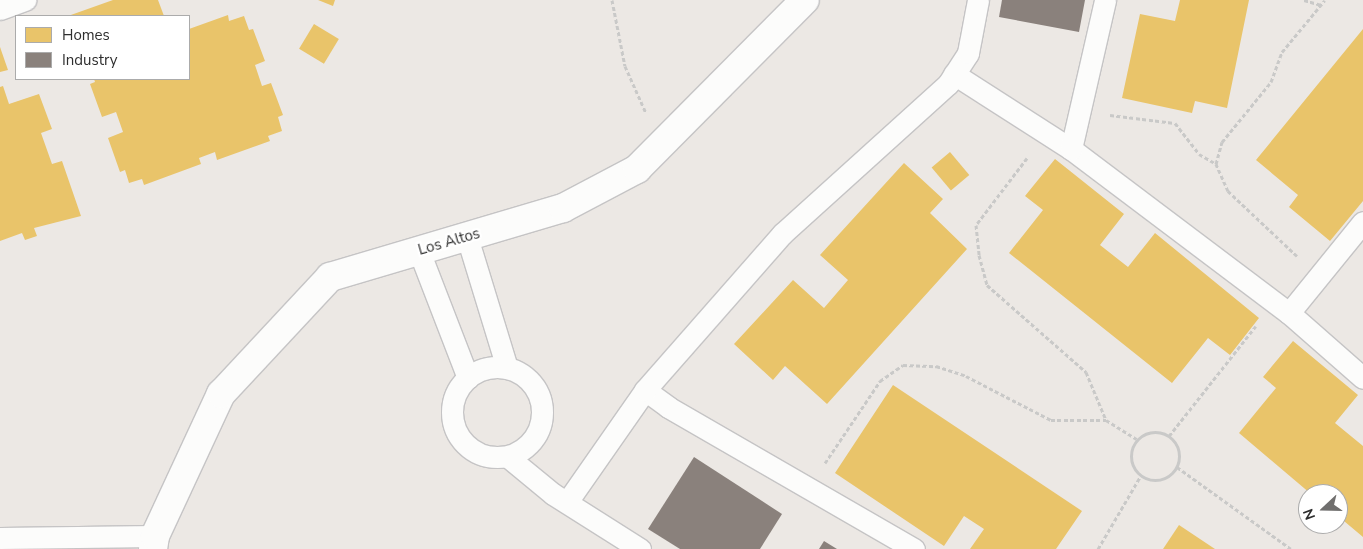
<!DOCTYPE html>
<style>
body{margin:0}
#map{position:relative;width:1363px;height:549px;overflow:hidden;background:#ece8e4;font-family:"Nunito Sans",sans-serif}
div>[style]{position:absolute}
.homes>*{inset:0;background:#e9c46a;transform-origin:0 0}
.industry>*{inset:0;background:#8a817c}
.path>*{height:3px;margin-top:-1.5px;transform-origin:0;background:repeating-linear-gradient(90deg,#c9c9c8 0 4px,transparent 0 6.5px)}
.path>.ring{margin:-1.5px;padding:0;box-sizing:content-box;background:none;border:3px solid #c9c9c8;border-radius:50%}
.roads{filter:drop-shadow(1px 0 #c5c4c5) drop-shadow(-1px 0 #c5c4c5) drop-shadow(0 1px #c5c4c5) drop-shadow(0 -1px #c5c4c5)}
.lane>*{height:21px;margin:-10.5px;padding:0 10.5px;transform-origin:10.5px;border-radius:10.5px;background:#fcfcfb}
.lane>.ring{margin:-10.5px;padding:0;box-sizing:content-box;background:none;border:21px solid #fcfcfb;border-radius:50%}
.secondary>*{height:28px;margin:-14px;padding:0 14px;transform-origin:14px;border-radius:14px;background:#fcfcfb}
span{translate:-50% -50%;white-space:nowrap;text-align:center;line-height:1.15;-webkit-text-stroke:5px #fff;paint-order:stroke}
.street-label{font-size:15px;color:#2e2e2e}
.legend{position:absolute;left:15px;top:15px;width:175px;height:65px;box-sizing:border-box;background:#fff;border:1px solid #ababab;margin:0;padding:6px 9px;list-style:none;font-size:15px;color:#2e2e2e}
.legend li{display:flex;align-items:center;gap:10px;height:25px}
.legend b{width:25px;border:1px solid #ababab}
.north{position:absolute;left:1298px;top:484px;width:50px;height:50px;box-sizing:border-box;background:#fff;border:1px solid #ababab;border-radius:50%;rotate:249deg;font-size:14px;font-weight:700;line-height:20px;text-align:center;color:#2e2e2e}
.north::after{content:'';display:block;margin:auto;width:18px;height:22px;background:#706f6e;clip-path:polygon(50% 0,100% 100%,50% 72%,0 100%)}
</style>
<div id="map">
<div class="homes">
<i style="clip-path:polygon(113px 0,158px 0,164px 16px,68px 16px)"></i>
<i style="clip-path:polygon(318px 0,335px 0,333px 6px)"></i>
<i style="clip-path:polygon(1180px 0,1249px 0,1227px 108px,1195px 101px,1192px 113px,1122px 98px,1140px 14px,1175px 21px)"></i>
<i style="clip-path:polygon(228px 15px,229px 21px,244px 16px,249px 30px,253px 29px,265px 61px,255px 65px,262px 86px,271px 83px,283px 115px,278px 117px,282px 131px,268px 136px,270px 141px,217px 160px,215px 152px,199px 158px,201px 164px,144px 185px,142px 179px,129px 183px,125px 170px,120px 172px,108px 138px,123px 132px,116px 112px,102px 117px,90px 84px,95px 82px,94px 79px,189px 79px,189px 29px)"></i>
<i style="left:314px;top:24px;width:29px;height:29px;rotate:31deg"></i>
<i style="clip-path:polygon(1363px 29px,1363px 201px,1330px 241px,1289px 207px,1298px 195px,1256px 160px)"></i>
<i style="clip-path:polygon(0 47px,8px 70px,0 72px)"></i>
<i style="clip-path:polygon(3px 86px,9px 104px,39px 94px,52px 129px,41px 133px,52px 164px,62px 161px,81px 216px,34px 228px,37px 236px,25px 240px,22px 233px,0 241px,0 87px)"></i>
<i style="left:950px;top:152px;width:30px;height:24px;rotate:50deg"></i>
<i style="clip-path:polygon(1055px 159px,1124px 214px,1100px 245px,1128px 267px,1155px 233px,1259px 318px,1230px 355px,1208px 338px,1172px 383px,1009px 253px,1043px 210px,1025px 196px)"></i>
<i style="clip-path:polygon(904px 163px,943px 199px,930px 213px,967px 249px,827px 404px,785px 366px,773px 380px,734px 344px,793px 280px,824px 308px,848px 280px,820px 255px)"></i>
<i style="clip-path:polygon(1293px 341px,1358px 395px,1335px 423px,1363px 446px,1363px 537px,1338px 516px,1338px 494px,1311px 494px,1239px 433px,1276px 388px,1263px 377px)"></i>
<i style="clip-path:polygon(893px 385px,1082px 511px,1056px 549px,970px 549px,984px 529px,964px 516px,944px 546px,835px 473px)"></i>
<i style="clip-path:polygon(1179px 525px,1215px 549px,1163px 549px)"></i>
</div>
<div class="industry">
<i style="clip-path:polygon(1002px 0,1085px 0,1079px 32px,999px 17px)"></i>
<i style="clip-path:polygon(694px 457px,782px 514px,760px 549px,680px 549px,648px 529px)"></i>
<i style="clip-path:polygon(824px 541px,837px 549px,819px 549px)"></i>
</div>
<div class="path">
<i style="left:612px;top:0;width:67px;rotate:78.9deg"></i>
<i style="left:625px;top:66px;width:51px;rotate:65.9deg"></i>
<i style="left:1304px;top:0;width:18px;rotate:16deg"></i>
<i style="left:1110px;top:115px;width:65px;rotate:7deg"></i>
<i style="left:1175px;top:123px;width:39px;rotate:52deg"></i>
<i style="left:1199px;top:154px;width:20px;rotate:30deg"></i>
<i style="left:1027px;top:158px;width:84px;rotate:127.3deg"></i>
<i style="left:976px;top:225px;width:30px;rotate:84deg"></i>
<i style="left:979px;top:255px;width:31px;rotate:75deg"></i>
<i style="left:987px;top:285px;width:132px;rotate:41.3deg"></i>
<i style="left:1086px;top:372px;width:52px;rotate:67.4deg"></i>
<i style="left:1297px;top:256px;width:95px;rotate:-136.7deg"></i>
<i style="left:1228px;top:191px;width:30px;rotate:-114deg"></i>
<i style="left:1216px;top:164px;width:23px;rotate:-75deg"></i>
<i style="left:1222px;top:142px;width:77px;rotate:-50.8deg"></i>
<i style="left:1271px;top:82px;width:32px;rotate:-70deg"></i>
<i style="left:1282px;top:52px;width:67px;rotate:-50.4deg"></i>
<i class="ring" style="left:1131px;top:432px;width:45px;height:45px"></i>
<i style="left:1169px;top:436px;width:140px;rotate:-51.7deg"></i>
<i style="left:825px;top:463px;width:99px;rotate:-56.1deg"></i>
<i style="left:880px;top:381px;width:28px;rotate:-35deg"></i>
<i style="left:903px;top:365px;width:33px;rotate:2deg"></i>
<i style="left:936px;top:366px;width:32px;rotate:18deg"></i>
<i style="left:966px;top:376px;width:96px;rotate:27.4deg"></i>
<i style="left:1051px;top:420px;width:55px"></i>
<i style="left:1106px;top:420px;width:36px;rotate:32deg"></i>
<i style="left:1177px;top:467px;width:140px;rotate:35.7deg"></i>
<i style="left:1098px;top:549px;width:83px;rotate:-59.7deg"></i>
</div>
<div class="roads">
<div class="lane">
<i style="left:0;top:9px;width:27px;rotate:-20deg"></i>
<i style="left:954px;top:74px;width:139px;rotate:32.7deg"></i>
<i style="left:1071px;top:149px;width:273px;rotate:37deg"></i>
<i style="left:1289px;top:313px;width:98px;rotate:41.3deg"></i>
<i style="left:1071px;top:149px;width:153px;rotate:-77.1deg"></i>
<i style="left:467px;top:237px;width:137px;rotate:73deg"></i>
<i style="left:419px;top:251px;width:136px;rotate:68.9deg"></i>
<i style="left:1289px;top:313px;width:117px;rotate:-50.9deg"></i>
<i class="ring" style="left:452px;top:367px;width:69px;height:69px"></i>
<i style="left:645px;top:390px;width:29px;rotate:36deg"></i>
<i style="left:668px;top:407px;width:284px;rotate:30deg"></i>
<i style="left:508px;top:457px;width:58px;rotate:39.4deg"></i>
<i style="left:553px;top:494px;width:103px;rotate:32.3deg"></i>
<i style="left:567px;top:502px;width:136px;rotate:-55.1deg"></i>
<i style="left:645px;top:390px;width:208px;rotate:-48.7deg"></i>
<i style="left:782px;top:234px;width:224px;rotate:-42.1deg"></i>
<i style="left:948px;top:84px;width:37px;rotate:-57deg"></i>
<i style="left:968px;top:53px;width:54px;rotate:-79.3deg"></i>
<i style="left:0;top:538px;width:155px;rotate:-0.7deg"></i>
</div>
<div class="secondary">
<i style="left:153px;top:549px;width:13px;rotate:-81deg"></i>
<i style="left:155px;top:536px;width:157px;rotate:-65.1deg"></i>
<i style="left:221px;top:394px;width:160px;rotate:-47deg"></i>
<i style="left:330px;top:277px;width:243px;rotate:-16.5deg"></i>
<i style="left:563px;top:208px;width:84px;rotate:-27.8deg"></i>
<i style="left:637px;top:169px;width:238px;rotate:-45.2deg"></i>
</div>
</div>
<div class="street-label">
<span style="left:449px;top:242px;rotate:-16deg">Los Altos</span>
</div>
<ul class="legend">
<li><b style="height:14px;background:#e9c46a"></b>Homes</li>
<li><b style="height:14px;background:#8a817c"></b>Industry</li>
</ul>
<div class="north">N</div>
</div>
